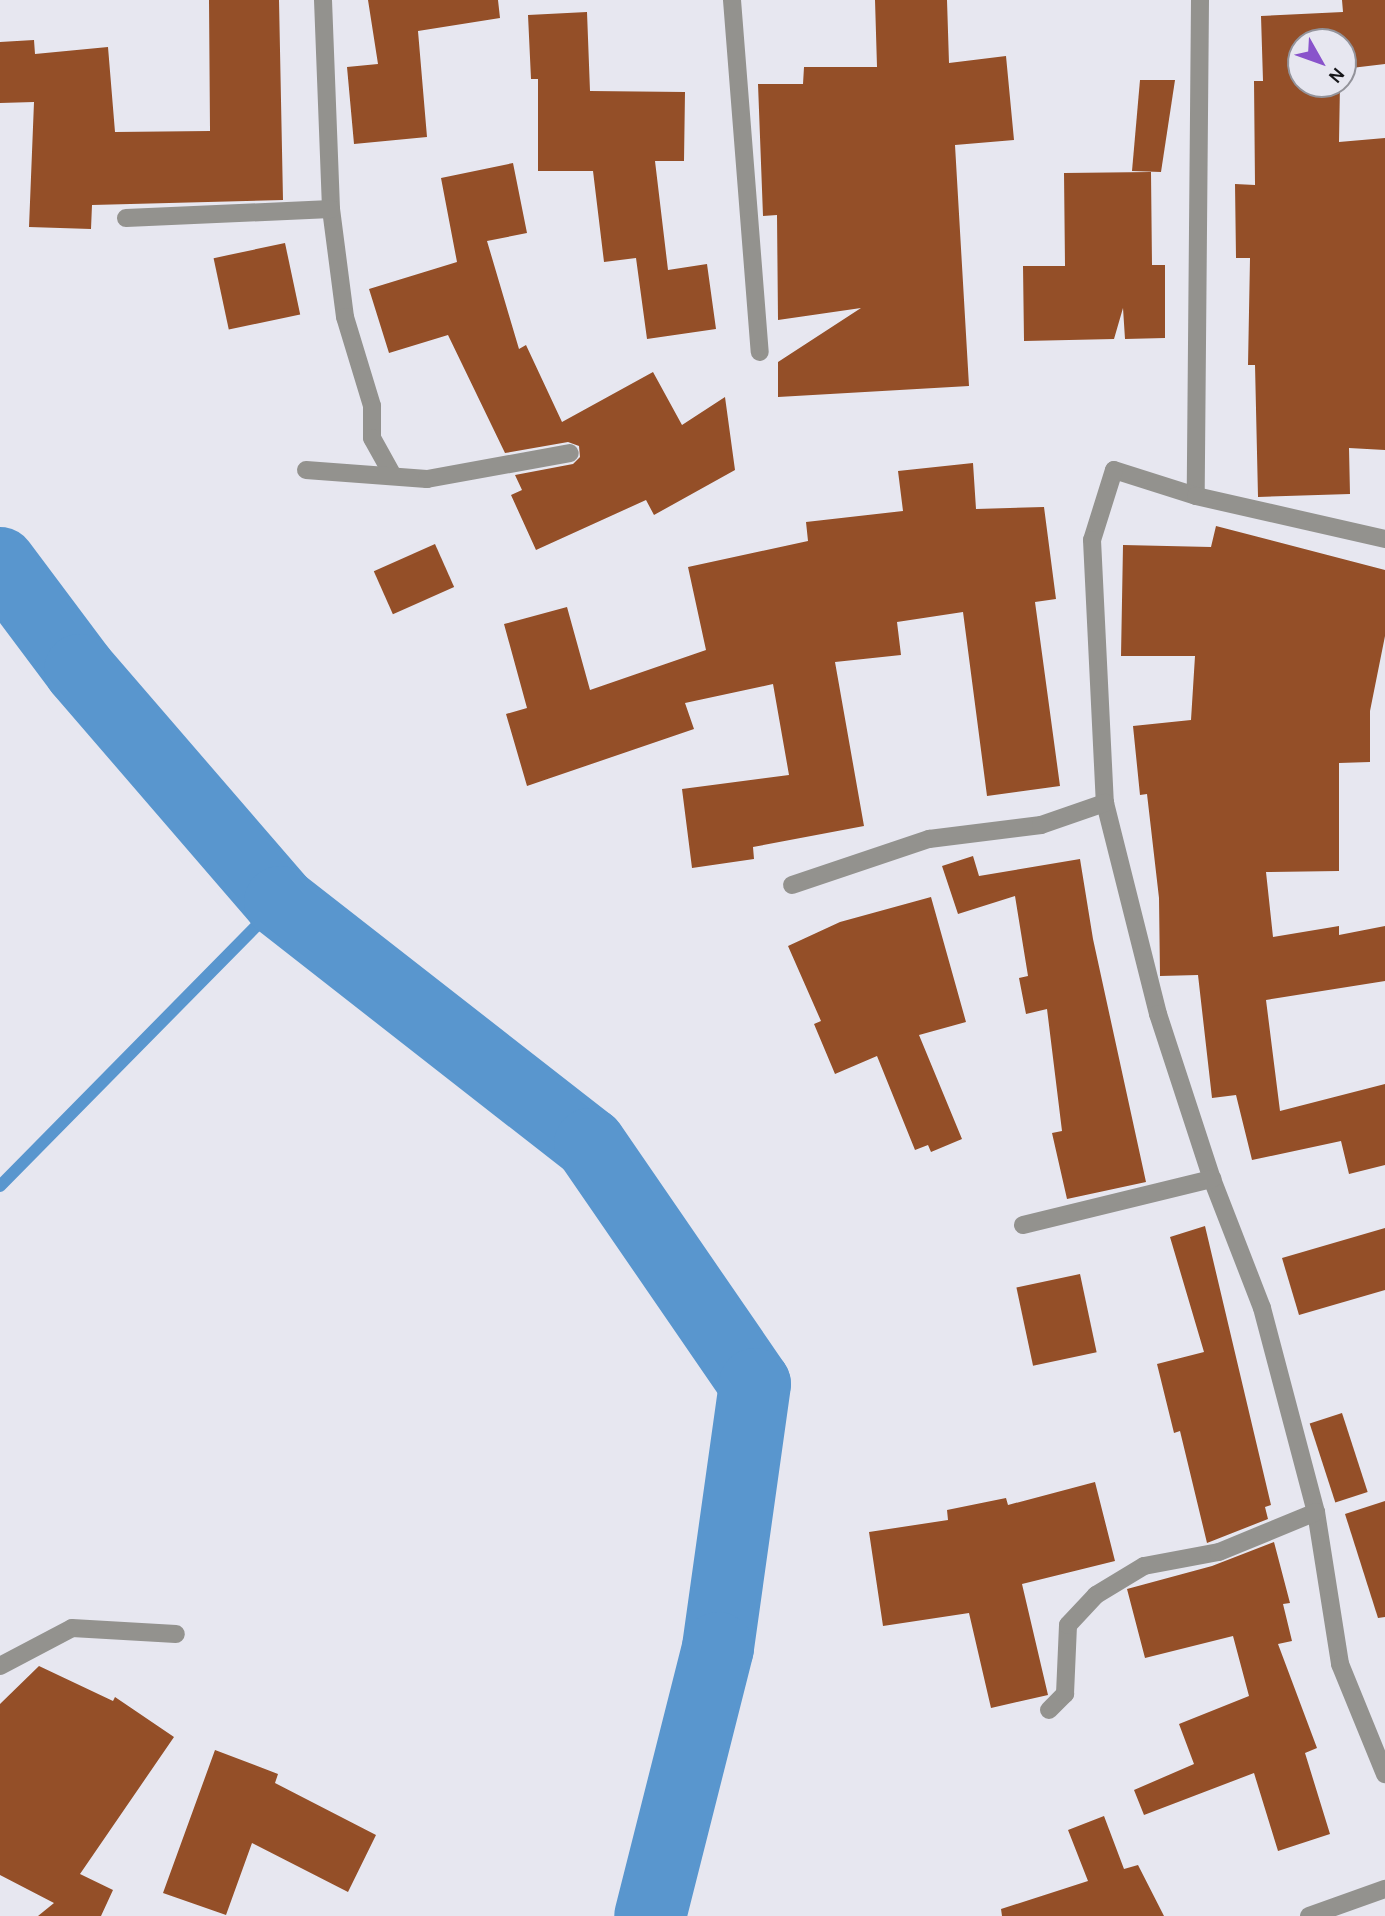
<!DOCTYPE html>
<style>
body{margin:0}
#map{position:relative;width:1385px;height:1916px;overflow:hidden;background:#e7e7f0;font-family:Karla,sans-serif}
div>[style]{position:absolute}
.stream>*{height:12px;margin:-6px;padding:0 6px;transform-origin:6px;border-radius:6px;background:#5996ce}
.river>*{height:72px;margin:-36px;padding:0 36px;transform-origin:36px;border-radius:36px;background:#5996ce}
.building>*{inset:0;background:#944f28;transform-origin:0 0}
.street>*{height:18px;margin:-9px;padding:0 9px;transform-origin:9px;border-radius:9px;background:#93928e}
span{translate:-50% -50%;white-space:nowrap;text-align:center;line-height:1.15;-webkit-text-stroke:7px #e7e7f0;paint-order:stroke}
.north{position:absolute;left:1287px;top:28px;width:70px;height:70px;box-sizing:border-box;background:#e7e7f0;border:2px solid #93939a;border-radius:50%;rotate:130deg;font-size:19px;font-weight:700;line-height:28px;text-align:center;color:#161619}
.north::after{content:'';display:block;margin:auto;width:24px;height:32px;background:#8953cb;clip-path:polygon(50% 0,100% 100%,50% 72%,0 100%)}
</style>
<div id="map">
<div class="stream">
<i style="left:0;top:1186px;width:399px;rotate:-45.4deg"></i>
</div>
<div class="river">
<i style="left:0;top:563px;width:134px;rotate:53.2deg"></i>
<i style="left:80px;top:670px;width:306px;rotate:49.2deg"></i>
<i style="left:280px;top:902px;width:393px;rotate:38deg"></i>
<i style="left:590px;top:1144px;width:291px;rotate:55.5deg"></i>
<i style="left:755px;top:1384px;width:267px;rotate:98deg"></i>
<i style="left:718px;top:1648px;width:276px;rotate:104.2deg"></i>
</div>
<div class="building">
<i style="clip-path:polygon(209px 0,279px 0,283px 200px,92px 205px,91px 229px,29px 227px,34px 102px,0 103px,0 42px,34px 40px,35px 54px,108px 47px,115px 132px,210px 131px)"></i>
<i style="clip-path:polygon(368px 0,498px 0,500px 18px,418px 31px,427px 137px,354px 144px,347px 67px,378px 64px)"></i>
<i style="clip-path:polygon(875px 0,947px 0,949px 63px,1006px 56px,1014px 140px,955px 145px,969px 386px,778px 397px,778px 362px,861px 308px,778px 320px,777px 215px,763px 216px,758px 84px,803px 84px,804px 67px,877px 67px)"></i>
<i style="clip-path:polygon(1342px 0,1385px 0,1385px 64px,1343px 69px,1343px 42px,1301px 42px,1301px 84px,1340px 84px,1339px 142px,1385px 138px,1385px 450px,1349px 448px,1350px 494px,1258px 497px,1255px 365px,1248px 365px,1250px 258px,1236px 258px,1235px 184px,1255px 185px,1254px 81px,1263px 81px,1261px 16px,1343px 12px)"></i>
<i style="clip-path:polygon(587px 12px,590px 91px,685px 92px,684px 161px,655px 161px,668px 270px,707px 264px,716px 329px,647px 339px,636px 258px,604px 262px,593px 171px,538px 171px,538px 79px,531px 79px,528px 15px)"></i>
<i style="clip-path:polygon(1140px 80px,1175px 80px,1161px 172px,1132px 171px)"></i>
<i style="clip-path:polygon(513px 163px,527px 233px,487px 241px,519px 349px,526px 345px,562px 422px,653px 372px,682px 425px,725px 397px,735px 470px,654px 515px,646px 500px,536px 550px,511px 495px,522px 490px,515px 475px,573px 464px,580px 457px,579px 446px,568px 442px,505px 453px,448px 335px,389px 353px,369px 289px,457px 262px,441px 178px)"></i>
<i style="clip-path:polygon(1151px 172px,1152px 265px,1165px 265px,1165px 338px,1125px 339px,1123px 308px,1114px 339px,1024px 341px,1023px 266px,1065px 266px,1064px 173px)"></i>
<i style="left:285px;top:243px;width:73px;height:73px;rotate:78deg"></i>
<i style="clip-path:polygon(973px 463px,976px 509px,1044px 507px,1056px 599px,1035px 602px,1060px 786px,987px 796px,963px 612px,897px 622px,901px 655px,835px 662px,864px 826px,753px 847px,754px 859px,692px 868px,682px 789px,789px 775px,773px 684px,685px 703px,694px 729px,527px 786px,506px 714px,527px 708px,504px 624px,567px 607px,590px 690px,706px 650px,688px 567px,808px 541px,806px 522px,903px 511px,898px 471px)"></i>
<i style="clip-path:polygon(1216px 526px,1385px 570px,1385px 636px,1370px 711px,1370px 762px,1339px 763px,1339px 871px,1266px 872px,1273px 937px,1339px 926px,1339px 935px,1385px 926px,1385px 981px,1266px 1000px,1280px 1111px,1385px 1084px,1385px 1165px,1349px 1174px,1341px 1141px,1252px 1160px,1236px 1095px,1212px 1098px,1198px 975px,1160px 976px,1159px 898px,1147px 794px,1140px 795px,1133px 726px,1191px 720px,1195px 656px,1121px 656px,1123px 545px,1211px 547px)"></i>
<i style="left:435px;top:544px;width:47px;height:67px;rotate:66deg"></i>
<i style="clip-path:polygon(973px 856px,979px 876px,1080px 859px,1093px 939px,1146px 1182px,1067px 1199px,1052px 1133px,1062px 1131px,1047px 1009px,1026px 1014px,1019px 978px,1028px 976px,1015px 896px,958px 914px,942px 866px)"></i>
<i style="clip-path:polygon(931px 897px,966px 1022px,919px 1035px,962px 1139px,931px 1152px,928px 1145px,915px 1150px,877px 1056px,835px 1074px,814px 1024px,821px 1021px,788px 946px,840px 922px)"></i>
<i style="clip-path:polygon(1205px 1226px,1271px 1505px,1265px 1507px,1268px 1519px,1207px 1543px,1180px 1431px,1174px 1433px,1157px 1364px,1204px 1352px,1170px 1237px)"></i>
<i style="clip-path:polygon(1385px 1228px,1385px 1290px,1299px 1315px,1282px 1258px)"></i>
<i style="left:1080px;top:1274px;width:80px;height:65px;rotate:78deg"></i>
<i style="left:1342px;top:1413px;width:83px;height:34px;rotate:72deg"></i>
<i style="clip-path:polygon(1095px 1482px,1115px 1561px,1022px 1584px,1048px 1695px,991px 1708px,969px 1613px,883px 1626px,869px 1532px,948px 1520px,947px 1510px,1006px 1498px,1008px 1505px)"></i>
<i style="clip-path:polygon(1385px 1501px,1385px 1617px,1378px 1618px,1345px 1514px)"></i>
<i style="clip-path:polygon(1274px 1542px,1290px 1603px,1283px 1604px,1292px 1641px,1278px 1644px,1317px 1748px,1305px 1753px,1330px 1834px,1278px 1851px,1254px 1773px,1144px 1815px,1134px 1790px,1194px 1764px,1179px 1724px,1249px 1696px,1233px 1636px,1145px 1658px,1127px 1589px,1212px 1566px)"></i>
<i style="clip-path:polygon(39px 1666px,113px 1701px,115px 1697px,174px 1737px,80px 1874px,113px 1890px,101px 1916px,38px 1916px,54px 1903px,0 1875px,0 1704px)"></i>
<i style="clip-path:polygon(215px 1750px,278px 1774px,275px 1783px,376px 1835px,348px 1892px,252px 1843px,226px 1915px,163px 1893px)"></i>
<i style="clip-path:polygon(1104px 1816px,1124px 1869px,1138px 1865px,1164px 1916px,1002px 1916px,1001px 1909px,1088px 1881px,1068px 1830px)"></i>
</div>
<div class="street">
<i style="left:323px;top:0;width:209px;rotate:87.8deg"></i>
<i style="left:331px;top:209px;width:109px;rotate:82.6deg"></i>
<i style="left:345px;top:317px;width:93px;rotate:73.1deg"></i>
<i style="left:372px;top:406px;width:32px;rotate:90deg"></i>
<i style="left:372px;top:438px;width:41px;rotate:60.9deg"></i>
<i style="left:732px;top:0;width:353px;rotate:85.5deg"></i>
<i style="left:1200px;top:0;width:496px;rotate:90.5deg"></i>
<i style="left:1196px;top:496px;width:86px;rotate:-162.4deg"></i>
<i style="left:1114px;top:470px;width:73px;rotate:107.4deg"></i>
<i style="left:1092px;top:540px;width:263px;rotate:87.2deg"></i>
<i style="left:1105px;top:803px;width:218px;rotate:75.9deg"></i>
<i style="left:1158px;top:1014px;width:174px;rotate:71.9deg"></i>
<i style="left:1212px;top:1179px;width:138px;rotate:68.8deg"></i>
<i style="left:1262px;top:1308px;width:211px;rotate:75.2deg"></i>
<i style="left:1316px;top:1512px;width:154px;rotate:81deg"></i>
<i style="left:1340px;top:1664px;width:119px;rotate:67.8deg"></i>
<i style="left:126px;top:218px;width:205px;rotate:-2.5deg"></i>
<i style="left:306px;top:470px;width:121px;rotate:4.3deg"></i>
<i style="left:427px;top:479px;width:145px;rotate:-10.3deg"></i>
<i style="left:1196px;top:496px;width:194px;rotate:12.8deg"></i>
<i style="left:792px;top:885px;width:145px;rotate:-18.6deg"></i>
<i style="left:929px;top:839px;width:113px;rotate:-7.1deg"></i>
<i style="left:1041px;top:825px;width:68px;rotate:-19deg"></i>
<i style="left:1023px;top:1225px;width:195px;rotate:-13.7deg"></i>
<i style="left:0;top:1666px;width:81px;rotate:-27.8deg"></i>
<i style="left:72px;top:1628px;width:104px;rotate:3.3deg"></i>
<i style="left:1049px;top:1710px;width:23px;rotate:-45deg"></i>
<i style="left:1065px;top:1694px;width:69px;rotate:-87.5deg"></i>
<i style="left:1068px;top:1625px;width:41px;rotate:-47deg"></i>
<i style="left:1096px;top:1595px;width:56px;rotate:-31.1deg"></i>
<i style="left:1144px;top:1566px;width:76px;rotate:-10.6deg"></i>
<i style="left:1219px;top:1552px;width:105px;rotate:-22.4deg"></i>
<i style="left:1309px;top:1916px;width:81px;rotate:-19.6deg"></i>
</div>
<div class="north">N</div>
</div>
